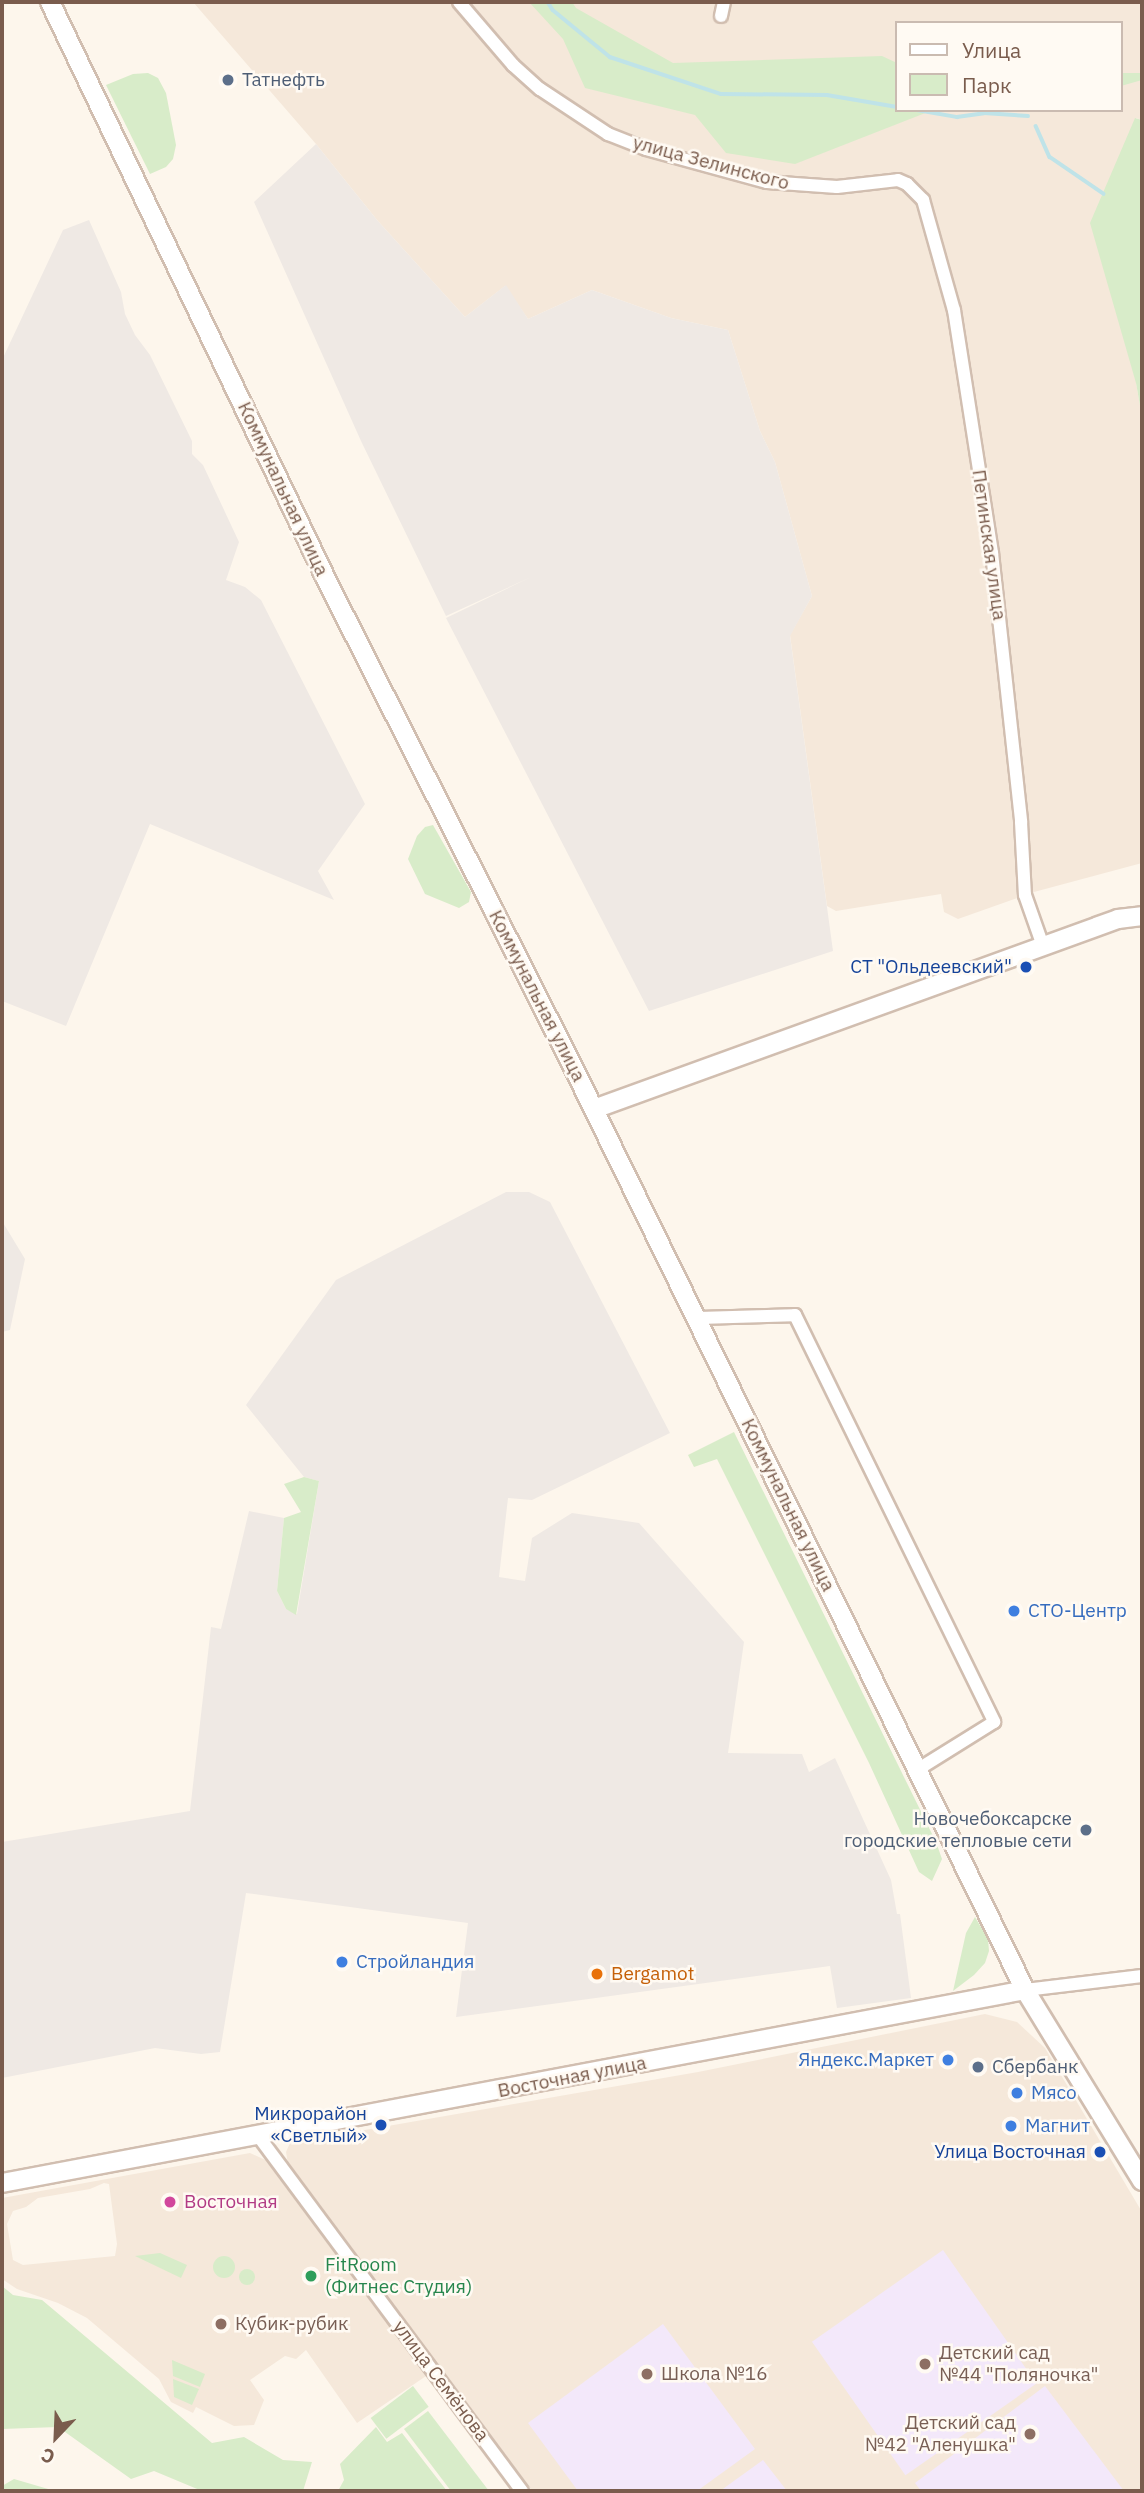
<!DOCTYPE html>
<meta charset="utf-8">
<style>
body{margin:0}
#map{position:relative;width:1144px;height:2493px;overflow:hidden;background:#fdf6ec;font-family:"IBM Plex Sans",sans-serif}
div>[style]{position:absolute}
.residential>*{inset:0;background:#f5e8da}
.industrial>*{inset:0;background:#efe9e4}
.education>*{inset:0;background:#f3e8fa;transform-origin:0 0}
.green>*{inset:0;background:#d8ecc9;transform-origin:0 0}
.round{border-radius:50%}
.stream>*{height:3.5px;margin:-1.75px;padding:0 1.75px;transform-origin:1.75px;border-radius:1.75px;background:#bfe3e8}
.roads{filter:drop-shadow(2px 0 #d1beb0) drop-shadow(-2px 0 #d1beb0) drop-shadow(0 2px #d1beb0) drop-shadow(0 -2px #d1beb0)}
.street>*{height:12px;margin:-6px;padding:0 6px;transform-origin:6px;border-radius:6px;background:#fff}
.secondary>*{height:18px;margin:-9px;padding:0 9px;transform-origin:9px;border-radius:9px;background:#fff}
.dots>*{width:19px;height:19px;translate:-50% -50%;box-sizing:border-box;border:4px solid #fffaf3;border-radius:50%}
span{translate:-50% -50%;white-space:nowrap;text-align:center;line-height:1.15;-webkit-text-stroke:5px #fffaf3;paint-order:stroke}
.service-label{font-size:19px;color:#4e5e75}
.left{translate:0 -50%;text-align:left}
.right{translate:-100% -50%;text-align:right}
.street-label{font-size:19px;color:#7a5c4d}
.transit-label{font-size:19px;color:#164399}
.shop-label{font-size:19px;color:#366cbe}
.food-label{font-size:19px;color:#c56008}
.hotel-label{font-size:19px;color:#b23c85}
.leisure-label{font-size:19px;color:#27864d}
.education-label{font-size:19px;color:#785e54}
.frame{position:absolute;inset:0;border:4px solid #7a5c4d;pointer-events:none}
.legend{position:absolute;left:895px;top:21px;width:228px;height:91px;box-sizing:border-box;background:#fffaf3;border:2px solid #cabbb1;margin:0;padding:9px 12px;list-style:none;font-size:21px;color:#7a5c4d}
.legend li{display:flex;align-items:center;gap:14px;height:35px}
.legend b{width:35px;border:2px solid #cabbb1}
.north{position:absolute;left:21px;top:2402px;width:70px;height:70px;-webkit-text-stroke:5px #fffaf3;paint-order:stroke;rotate:203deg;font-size:19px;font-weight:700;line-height:28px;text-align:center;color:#7a5c4d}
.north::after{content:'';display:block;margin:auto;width:24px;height:32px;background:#7a5c4d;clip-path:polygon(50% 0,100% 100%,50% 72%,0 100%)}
</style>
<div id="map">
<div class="residential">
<i style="clip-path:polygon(evenodd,193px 2px,1142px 2px,1142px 120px,1136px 118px,1136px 383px,1142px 417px,1142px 863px,1034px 892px,958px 919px,944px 912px,941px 894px,836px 911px,827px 906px,790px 635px,812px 596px,775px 462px,760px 431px,728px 330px,671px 318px,592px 290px,528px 319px,505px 286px,465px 317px,377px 220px,316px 144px,193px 2px,897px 23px,1121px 23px,1121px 110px,897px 110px,897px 23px)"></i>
<i style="clip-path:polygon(985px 2014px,1017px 2022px,1045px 2048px,1142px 2212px,1142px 2491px,532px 2491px,288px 2164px,286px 2152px,290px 2143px,698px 2072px)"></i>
<i style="clip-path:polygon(evenodd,250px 2153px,272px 2163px,429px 2374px,357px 2423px,306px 2350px,296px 2359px,285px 2356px,250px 2380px,264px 2400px,254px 2425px,234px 2426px,196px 2407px,193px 2413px,171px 2402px,159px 2379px,87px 2318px,58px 2303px,17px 2289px,2px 2279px,2px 2198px,250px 2153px,104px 2183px,109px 2184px,117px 2244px,115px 2256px,23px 2265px,13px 2260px,7px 2224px,13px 2211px,26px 2207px,38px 2198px,90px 2189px,104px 2183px)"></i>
</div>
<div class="industrial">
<i style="clip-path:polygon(316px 144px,377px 220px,465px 317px,506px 285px,528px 319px,592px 290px,671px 318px,728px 330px,760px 431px,775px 462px,812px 596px,790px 636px,833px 951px,649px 1011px,446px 618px,531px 577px,446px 616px,361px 441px,254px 202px)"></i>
<i style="clip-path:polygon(89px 220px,121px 292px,125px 314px,135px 335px,150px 355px,192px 441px,192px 454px,203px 465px,239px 542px,226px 580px,245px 587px,261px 600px,365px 804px,318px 871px,334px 900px,150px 824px,66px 1026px,2px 1001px,2px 360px,63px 230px)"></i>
<i style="clip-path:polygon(506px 1192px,529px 1192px,550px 1202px,670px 1433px,532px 1500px,508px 1498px,499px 1577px,525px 1581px,532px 1538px,572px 1513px,639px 1523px,744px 1642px,728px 1753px,802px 1754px,809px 1772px,835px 1758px,891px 1880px,897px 1914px,900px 1914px,911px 1998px,837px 2008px,830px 1966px,456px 2017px,468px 1923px,246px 1893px,220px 2052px,201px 2054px,155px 2048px,2px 2078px,2px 1842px,190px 1811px,211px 1627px,221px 1629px,249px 1511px,284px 1518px,277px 1591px,286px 1609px,297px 1614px,319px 1481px,304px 1477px,246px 1405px,336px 1280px)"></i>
<i style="clip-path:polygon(2px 1221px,25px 1259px,10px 1330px,2px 1332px)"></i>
</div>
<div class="education">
<i style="left:943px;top:2250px;width:163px;height:160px;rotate:55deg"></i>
<i style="clip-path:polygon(663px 2324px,755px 2449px,697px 2491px,578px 2491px,528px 2423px)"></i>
<i style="clip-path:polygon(1045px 2386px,1124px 2491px,921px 2491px,915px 2483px)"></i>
<i style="clip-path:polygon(763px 2460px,787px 2491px,720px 2491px)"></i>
</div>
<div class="green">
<i style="clip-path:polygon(529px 2px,572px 2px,576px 8px,673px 63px,882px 56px,897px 63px,897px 110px,933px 110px,795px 164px,726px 153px,695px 115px,585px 88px,563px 39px)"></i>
<i style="clip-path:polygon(148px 73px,158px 78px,166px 93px,176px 145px,173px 159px,166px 167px,150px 174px,106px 85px,133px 74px)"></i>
<i style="clip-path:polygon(1121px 73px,1142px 73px,1142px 80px,1121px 86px)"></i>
<i style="clip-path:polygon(1135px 118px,1142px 120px,1142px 417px,1136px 383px,1090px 223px)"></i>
<i style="clip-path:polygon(433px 825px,471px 892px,469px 902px,459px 908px,425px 894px,408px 859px,417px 836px,425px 827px)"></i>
<i style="clip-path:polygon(734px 1432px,936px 1842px,942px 1859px,932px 1881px,919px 1872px,869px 1763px,717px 1459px,694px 1467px,688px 1455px)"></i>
<i style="clip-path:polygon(304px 1477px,319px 1481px,296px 1615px,286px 1609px,277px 1591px,284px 1518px,301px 1512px,284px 1484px)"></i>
<i style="clip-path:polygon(975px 1917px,988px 1939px,989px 1951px,985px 1963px,974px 1975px,953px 1991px,966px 1933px)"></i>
<i style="clip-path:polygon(160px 2253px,187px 2265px,181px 2278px,135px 2256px)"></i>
<i class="round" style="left:213px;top:2256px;width:22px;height:22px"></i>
<i class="round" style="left:239px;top:2269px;width:16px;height:16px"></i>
<i style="clip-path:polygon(2px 2286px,13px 2295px,42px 2300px,212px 2443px,244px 2437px,283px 2460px,312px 2462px,303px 2491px,202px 2491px,154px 2471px,131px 2479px,58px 2427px,2px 2429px)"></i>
<i style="clip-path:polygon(172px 2360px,205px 2374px,200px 2387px,173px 2376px)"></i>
<i style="clip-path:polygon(173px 2379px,199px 2389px,192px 2405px,174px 2397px)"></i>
<i style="left:413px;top:2386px;width:26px;height:53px;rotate:53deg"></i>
<i style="clip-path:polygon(428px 2411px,489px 2491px,451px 2491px,404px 2429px)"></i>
<i style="clip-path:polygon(376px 2427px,387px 2442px,402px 2433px,447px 2491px,338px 2491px,344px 2480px,340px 2464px)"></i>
<i style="clip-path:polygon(14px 2479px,55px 2491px,2px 2491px,2px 2486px)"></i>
</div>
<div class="stream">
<i style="left:548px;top:2px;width:9px;rotate:58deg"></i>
<i style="left:553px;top:10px;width:74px;rotate:39.5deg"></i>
<i style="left:610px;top:57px;width:117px;rotate:18.4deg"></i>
<i style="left:721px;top:94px;width:106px;rotate:0.5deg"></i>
<i style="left:827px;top:95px;width:71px;rotate:9.7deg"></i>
<i style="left:917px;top:110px;width:41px;rotate:9.9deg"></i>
<i style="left:957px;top:117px;width:27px;rotate:-8deg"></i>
<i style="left:984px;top:113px;width:44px;rotate:3.9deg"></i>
<i style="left:1036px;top:126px;width:34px;rotate:66deg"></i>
<i style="left:1050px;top:157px;width:65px;rotate:34.4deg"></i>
</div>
<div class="roads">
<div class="street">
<i style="left:459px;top:2px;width:83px;rotate:49.4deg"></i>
<i style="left:513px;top:65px;width:36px;rotate:42deg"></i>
<i style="left:540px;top:89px;width:82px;rotate:33.5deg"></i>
<i style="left:608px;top:134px;width:41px;rotate:21.5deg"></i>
<i style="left:646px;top:149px;width:125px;rotate:15.3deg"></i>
<i style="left:767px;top:182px;width:70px;rotate:4.1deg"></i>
<i style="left:837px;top:187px;width:61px;rotate:-6.5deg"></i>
<i style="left:898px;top:180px;width:10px;rotate:24deg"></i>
<i style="left:907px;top:184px;width:23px;rotate:45deg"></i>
<i style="left:923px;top:200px;width:114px;rotate:74.3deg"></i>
<i style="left:954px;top:310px;width:246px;rotate:81.1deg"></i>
<i style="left:992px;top:553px;width:271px;rotate:83.8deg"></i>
<i style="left:1021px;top:822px;width:73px;rotate:86.9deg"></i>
<i style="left:1025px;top:895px;width:54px;rotate:70.6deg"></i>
<i style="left:721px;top:16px;width:14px;rotate:-78deg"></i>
<i style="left:696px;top:1318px;width:99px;rotate:-1.7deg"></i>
<i style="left:795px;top:1315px;width:453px;rotate:63.9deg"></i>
<i style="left:994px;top:1722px;width:91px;rotate:148.1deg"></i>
<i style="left:1025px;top:1990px;width:118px;rotate:-6.8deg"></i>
<i style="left:259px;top:2137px;width:441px;rotate:53.4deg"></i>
</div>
<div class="secondary">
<i style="left:50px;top:2px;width:644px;rotate:64.43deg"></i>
<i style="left:328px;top:583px;width:547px;rotate:63.15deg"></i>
<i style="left:575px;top:1071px;width:1023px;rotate:63.91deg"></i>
<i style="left:1025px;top:1990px;width:224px;rotate:58.5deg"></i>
<i style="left:594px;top:1109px;width:557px;rotate:-19.93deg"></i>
<i style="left:1118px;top:919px;width:24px;rotate:-7deg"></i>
<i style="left:2px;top:2183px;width:1041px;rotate:-10.68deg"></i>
</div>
</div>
<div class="dots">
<i style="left:228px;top:80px;background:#5c6f8a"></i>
<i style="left:1026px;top:967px;background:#1a4fb4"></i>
<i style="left:1014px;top:1611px;background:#3f7fe0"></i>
<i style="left:1086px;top:1830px;background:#5c6f8a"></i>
<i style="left:342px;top:1962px;background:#3f7fe0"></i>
<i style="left:597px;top:1974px;background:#e8710a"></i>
<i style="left:948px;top:2060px;background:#3f7fe0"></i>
<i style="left:978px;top:2067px;background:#5c6f8a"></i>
<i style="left:1017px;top:2093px;background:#3f7fe0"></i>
<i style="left:381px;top:2125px;background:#1a4fb4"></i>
<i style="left:1011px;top:2126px;background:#3f7fe0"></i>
<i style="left:1100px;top:2152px;background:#1a4fb4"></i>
<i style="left:170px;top:2202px;background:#d1479c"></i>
<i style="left:311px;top:2276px;background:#2e9e5b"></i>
<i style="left:221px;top:2324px;background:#8d6e63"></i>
<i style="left:925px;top:2364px;background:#8d6e63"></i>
<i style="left:647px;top:2374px;background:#8d6e63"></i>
<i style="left:1030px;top:2434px;background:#8d6e63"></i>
</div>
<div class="service-label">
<span class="left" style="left:242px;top:80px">Татнефть</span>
<span class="right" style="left:1072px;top:1830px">Новочебоксарске<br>городские тепловые сети</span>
<span class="left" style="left:992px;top:2067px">Сбербанк</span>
</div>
<div class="street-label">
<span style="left:711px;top:163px;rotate:15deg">улица Зелинского</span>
<span style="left:283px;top:489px;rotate:65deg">Коммунальная улица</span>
<span style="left:989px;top:545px;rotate:82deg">Петинская улица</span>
<span style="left:537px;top:996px;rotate:63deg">Коммунальная улица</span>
<span style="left:788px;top:1505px;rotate:64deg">Коммунальная улица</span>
<span style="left:572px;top:2077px;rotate:-11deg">Восточная улица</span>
<span style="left:441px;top:2381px;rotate:53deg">улица Семёнова</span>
</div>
<div class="transit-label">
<span class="right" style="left:1012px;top:967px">СТ "Ольдеевский"</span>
<span class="right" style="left:367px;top:2125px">Микрорайон<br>«Светлый»</span>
<span class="right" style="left:1086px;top:2152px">Улица Восточная</span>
</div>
<div class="shop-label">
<span class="left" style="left:1028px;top:1611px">СТО-Центр</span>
<span class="left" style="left:356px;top:1962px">Стройландия</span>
<span class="right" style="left:934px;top:2060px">Яндекс.Маркет</span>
<span class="left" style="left:1031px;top:2093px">Мясо</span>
<span class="left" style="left:1025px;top:2126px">Магнит</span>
</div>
<div class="food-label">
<span class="left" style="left:611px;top:1974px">Bergamot</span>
</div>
<div class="hotel-label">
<span class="left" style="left:184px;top:2202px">Восточная</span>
</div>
<div class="leisure-label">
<span class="left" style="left:325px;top:2276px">FitRoom<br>(Фитнес Студия)</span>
</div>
<div class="education-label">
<span class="left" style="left:235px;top:2324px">Кубик-рубик</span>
<span class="left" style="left:939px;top:2364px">Детский сад<br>№44 "Поляночка"</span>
<span class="left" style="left:661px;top:2374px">Школа №16</span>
<span class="right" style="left:1016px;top:2434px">Детский сад<br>№42 "Аленушка"</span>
</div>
<div class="frame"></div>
<ul class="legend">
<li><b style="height:9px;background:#fff"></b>Улица</li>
<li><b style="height:19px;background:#d8ecc9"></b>Парк</li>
</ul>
<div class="north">С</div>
</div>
